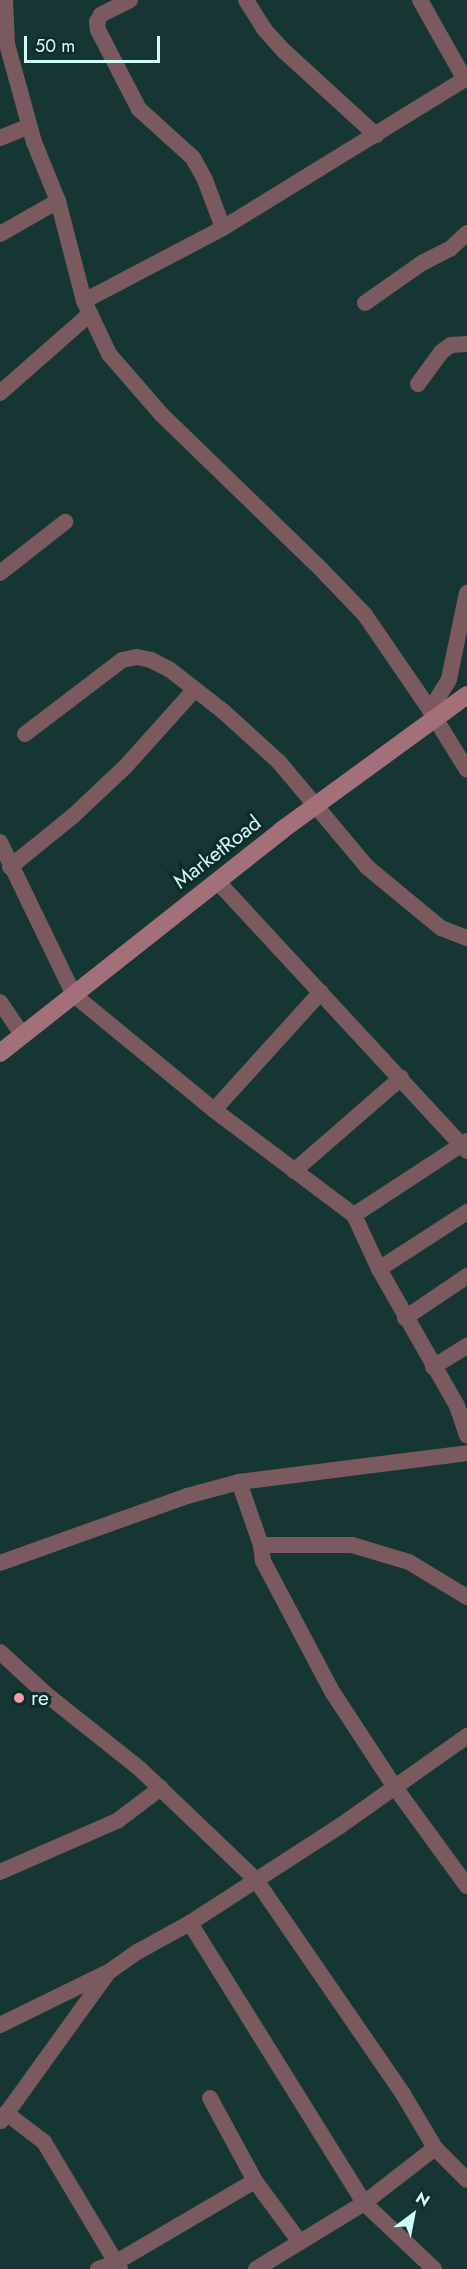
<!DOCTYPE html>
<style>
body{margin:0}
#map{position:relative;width:467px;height:2269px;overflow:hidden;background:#163633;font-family:Jost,sans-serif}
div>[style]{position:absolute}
.street>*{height:16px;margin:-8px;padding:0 8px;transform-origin:8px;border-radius:8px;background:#7a5a5f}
.secondary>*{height:18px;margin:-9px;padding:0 9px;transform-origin:9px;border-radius:9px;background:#a3707a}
.dots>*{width:16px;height:16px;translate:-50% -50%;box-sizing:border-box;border:3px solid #0b2c29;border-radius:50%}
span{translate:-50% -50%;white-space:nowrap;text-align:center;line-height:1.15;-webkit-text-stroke:6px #0b2c29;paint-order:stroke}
.street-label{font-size:21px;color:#cffdf7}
.poi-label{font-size:21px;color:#cffdf7}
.left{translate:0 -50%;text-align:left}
.north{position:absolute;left:383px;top:2185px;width:60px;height:60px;-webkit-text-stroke:4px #0b2c29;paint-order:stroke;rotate:32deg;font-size:16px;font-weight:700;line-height:24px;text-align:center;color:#cffdf7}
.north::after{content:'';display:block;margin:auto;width:21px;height:27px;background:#cffdf7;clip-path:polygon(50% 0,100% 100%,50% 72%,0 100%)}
.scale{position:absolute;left:24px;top:36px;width:136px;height:27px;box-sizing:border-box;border:3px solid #cffdf7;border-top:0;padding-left:8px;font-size:18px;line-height:21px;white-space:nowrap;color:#cffdf7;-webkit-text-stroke:4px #0b2c29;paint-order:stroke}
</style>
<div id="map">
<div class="street">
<i style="left:5px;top:0;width:44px;rotate:87.4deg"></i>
<i style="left:7px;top:44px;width:102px;rotate:74.6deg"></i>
<i style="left:34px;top:142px;width:64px;rotate:67.9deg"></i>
<i style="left:58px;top:201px;width:103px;rotate:75.4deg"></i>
<i style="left:84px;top:301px;width:59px;rotate:64.7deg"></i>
<i style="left:109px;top:354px;width:81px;rotate:49deg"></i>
<i style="left:162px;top:415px;width:214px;rotate:44.1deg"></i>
<i style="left:316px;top:564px;width:71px;rotate:46.1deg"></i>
<i style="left:365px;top:615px;width:115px;rotate:55.6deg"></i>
<i style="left:430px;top:710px;width:70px;rotate:58.3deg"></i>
<i style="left:130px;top:0;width:33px;rotate:153deg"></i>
<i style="left:101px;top:15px;width:8px;rotate:120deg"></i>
<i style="left:97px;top:22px;width:8px;rotate:83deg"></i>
<i style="left:98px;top:30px;width:89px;rotate:62.6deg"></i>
<i style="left:139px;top:109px;width:73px;rotate:42.2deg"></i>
<i style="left:193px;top:158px;width:25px;rotate:61deg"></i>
<i style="left:205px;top:180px;width:51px;rotate:69.4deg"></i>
<i style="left:246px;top:0;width:34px;rotate:58deg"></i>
<i style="left:264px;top:29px;width:30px;rotate:48deg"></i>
<i style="left:284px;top:51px;width:125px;rotate:42.4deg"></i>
<i style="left:420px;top:0;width:92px;rotate:60.6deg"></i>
<i style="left:0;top:138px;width:31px;rotate:-22deg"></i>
<i style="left:0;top:234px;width:67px;rotate:-29.6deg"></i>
<i style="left:84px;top:301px;width:157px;rotate:-27.7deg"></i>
<i style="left:223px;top:228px;width:286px;rotate:-31.6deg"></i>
<i style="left:365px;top:303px;width:70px;rotate:-35.1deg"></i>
<i style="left:422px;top:263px;width:31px;rotate:-27deg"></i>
<i style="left:450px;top:249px;width:23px;rotate:-43deg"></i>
<i style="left:418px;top:384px;width:39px;rotate:-54deg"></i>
<i style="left:441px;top:352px;width:12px;rotate:-35deg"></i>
<i style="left:451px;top:345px;width:16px;rotate:-4deg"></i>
<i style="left:0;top:393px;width:120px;rotate:-41.3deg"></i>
<i style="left:0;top:573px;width:83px;rotate:-38.1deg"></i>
<i style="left:430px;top:710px;width:36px;rotate:-58deg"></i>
<i style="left:449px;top:679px;width:88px;rotate:-78.2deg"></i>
<i style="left:25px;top:734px;width:122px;rotate:-37.3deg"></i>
<i style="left:122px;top:660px;width:15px;rotate:-11deg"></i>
<i style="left:137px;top:657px;width:14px;rotate:12deg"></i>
<i style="left:151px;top:660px;width:20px;rotate:27deg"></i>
<i style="left:169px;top:669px;width:70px;rotate:38deg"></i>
<i style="left:224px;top:712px;width:74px;rotate:42.3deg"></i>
<i style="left:279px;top:762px;width:137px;rotate:50deg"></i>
<i style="left:367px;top:867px;width:96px;rotate:39.5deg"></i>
<i style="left:441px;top:928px;width:28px;rotate:21deg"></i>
<i style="left:0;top:842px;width:170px;rotate:64.2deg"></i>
<i style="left:74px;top:995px;width:181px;rotate:39.4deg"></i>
<i style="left:214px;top:1110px;width:175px;rotate:36.9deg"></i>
<i style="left:354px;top:1215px;width:135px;rotate:-33.2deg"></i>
<i style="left:10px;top:867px;width:81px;rotate:-39deg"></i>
<i style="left:73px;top:816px;width:73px;rotate:-43.3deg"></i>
<i style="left:126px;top:766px;width:103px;rotate:-48.1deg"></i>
<i style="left:217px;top:881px;width:368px;rotate:47.2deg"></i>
<i style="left:0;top:1002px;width:41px;rotate:55.9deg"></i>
<i style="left:214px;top:1110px;width:159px;rotate:-47.8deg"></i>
<i style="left:294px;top:1171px;width:142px;rotate:-41deg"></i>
<i style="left:354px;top:1215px;width:60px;rotate:65.2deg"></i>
<i style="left:379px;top:1269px;width:158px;rotate:60.3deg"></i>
<i style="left:457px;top:1406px;width:31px;rotate:71deg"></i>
<i style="left:379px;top:1269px;width:105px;rotate:-32.9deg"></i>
<i style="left:405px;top:1318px;width:75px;rotate:-34.1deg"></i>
<i style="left:433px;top:1367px;width:40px;rotate:-32deg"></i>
<i style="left:239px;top:1482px;width:67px;rotate:70.8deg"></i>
<i style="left:261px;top:1545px;width:16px;rotate:83deg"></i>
<i style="left:263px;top:1561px;width:149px;rotate:62.1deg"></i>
<i style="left:333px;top:1693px;width:111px;rotate:56.7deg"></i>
<i style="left:394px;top:1786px;width:124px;rotate:53.9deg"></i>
<i style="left:261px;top:1545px;width:91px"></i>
<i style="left:352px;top:1545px;width:59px;rotate:16.6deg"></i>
<i style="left:409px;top:1562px;width:68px;rotate:31.1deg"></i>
<i style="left:0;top:1563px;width:199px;rotate:-19.7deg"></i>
<i style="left:187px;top:1496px;width:54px;rotate:-15.1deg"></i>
<i style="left:239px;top:1482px;width:230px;rotate:-7.2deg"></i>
<i style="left:0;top:1652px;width:64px;rotate:42.5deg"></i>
<i style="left:47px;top:1695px;width:119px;rotate:38.5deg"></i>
<i style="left:140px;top:1769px;width:161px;rotate:43.7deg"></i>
<i style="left:256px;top:1880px;width:260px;rotate:55.5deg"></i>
<i style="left:403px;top:2094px;width:63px;rotate:59.3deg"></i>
<i style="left:435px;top:2148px;width:45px;rotate:45deg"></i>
<i style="left:0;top:1872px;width:128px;rotate:-23.6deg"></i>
<i style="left:117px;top:1821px;width:55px;rotate:-36.9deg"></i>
<i style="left:190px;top:1923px;width:330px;rotate:58.1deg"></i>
<i style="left:364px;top:2203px;width:96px;rotate:43.3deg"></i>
<i style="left:0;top:2025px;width:123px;rotate:-26.1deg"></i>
<i style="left:110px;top:1971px;width:35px;rotate:-35deg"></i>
<i style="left:139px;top:1951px;width:58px;rotate:-28.8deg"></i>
<i style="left:190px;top:1923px;width:179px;rotate:-32.9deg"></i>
<i style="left:340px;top:1826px;width:156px;rotate:-35.3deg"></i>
<i style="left:210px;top:2098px;width:94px;rotate:61.5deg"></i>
<i style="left:255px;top:2181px;width:74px;rotate:53.7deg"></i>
<i style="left:6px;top:2113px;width:48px;rotate:37.3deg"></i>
<i style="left:44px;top:2142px;width:148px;rotate:59.1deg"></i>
<i style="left:1px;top:2121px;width:181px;rotate:-54.2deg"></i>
<i style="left:98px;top:2269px;width:18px;rotate:-19deg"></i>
<i style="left:115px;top:2263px;width:162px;rotate:-30.4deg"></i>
<i style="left:256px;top:2269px;width:127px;rotate:-31.4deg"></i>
<i style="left:364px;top:2203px;width:90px;rotate:-37.8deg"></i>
</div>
<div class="secondary">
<i style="left:0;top:1053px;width:360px;rotate:-38.3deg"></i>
<i style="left:282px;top:830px;width:229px;rotate:-36.1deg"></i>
</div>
<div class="dots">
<i style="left:19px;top:1698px;background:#f39aac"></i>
</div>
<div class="street-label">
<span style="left:217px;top:852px;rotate:-38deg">MarketRoad</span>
</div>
<div class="poi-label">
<span class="left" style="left:31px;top:1698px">re</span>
</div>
<div class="north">N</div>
<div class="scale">50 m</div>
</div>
